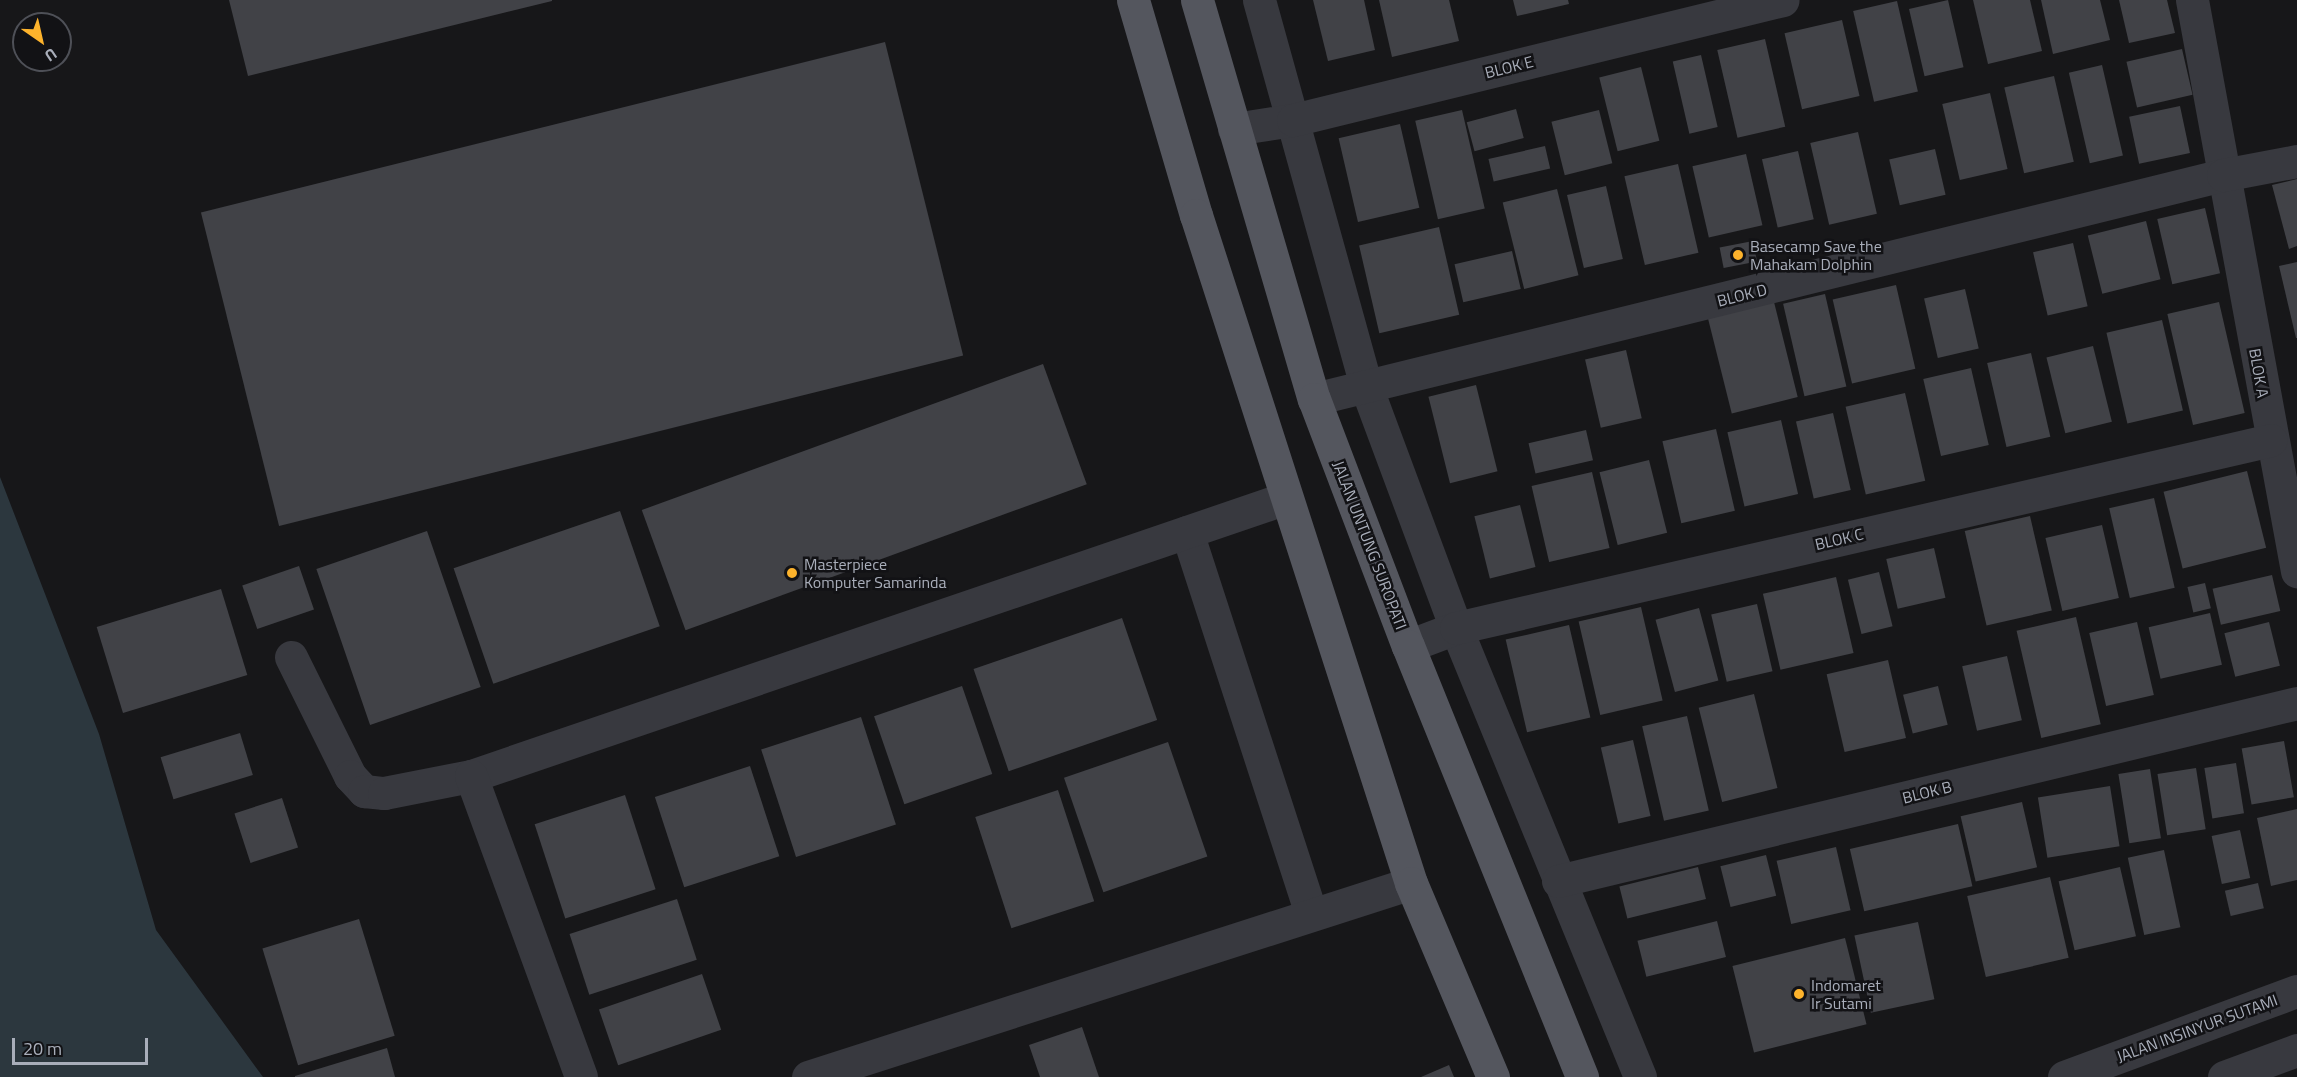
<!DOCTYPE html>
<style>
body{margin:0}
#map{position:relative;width:2297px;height:1077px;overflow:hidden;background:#171719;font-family:"Titillium Web",sans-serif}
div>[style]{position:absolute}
.water>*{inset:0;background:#2c373e}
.building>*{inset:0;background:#414247;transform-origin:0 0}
.minor>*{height:33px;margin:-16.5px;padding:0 16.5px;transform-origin:16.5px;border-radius:16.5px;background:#38393f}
.major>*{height:33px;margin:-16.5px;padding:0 16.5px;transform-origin:16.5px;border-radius:16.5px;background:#54565e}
.dots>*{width:16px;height:16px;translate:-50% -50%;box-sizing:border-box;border:3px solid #121215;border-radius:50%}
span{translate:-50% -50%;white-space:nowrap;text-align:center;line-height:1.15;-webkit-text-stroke:5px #121215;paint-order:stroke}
.street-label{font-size:16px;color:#a9aeba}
.poi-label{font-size:16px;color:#a9aeba}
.left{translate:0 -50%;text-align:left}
.north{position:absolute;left:12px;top:12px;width:60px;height:60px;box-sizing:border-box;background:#121215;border:2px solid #4e5057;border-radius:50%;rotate:146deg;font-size:16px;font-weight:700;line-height:24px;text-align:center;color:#a9aeba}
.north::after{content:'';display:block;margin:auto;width:21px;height:27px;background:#fdb32c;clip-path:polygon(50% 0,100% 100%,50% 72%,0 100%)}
.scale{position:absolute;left:12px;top:1038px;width:136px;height:27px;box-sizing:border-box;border:3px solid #a9aeba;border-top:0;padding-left:8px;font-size:18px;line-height:21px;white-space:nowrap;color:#a9aeba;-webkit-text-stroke:4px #121215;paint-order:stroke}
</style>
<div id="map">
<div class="water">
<i style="clip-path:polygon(0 477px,99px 734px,156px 930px,263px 1077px,0 1077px)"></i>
</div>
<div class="building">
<i style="clip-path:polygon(229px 0,552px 0,552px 1px,248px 76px)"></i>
<i style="clip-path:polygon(1313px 0,1364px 0,1375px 50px,1328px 61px)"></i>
<i style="clip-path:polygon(1379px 0,1449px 0,1459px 41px,1392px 57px)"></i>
<i style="clip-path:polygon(1513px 0,1568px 0,1569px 4px,1517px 16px)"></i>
<i style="left:1948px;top:0;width:69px;height:40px;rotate:77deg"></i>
<i style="clip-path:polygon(1973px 0,2030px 0,2042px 51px,1988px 64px)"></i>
<i style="clip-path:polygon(2041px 0,2100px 0,2110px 40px,2053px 54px)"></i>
<i style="clip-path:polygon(2119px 0,2167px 0,2175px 33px,2129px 43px)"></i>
<i style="left:1897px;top:1px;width:93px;height:45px;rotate:77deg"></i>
<i style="left:1842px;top:20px;width:78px;height:59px;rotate:77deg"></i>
<i style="left:1765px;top:39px;width:90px;height:49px;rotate:77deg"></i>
<i style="left:885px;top:42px;width:323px;height:705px;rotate:76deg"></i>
<i style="left:2182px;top:49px;width:47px;height:57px;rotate:77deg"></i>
<i style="left:1701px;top:55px;width:74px;height:29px;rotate:77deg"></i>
<i style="left:2102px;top:65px;width:93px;height:34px;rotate:77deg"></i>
<i style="left:1641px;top:67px;width:76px;height:43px;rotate:76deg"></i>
<i style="left:2054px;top:76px;width:88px;height:51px;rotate:77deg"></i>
<i style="left:1990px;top:93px;width:78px;height:49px;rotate:77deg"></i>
<i style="left:2180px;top:106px;width:48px;height:52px;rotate:78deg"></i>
<i style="left:1516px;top:109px;width:30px;height:51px;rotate:75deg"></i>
<i style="left:1462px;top:110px;width:101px;height:48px;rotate:77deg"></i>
<i style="left:1599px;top:110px;width:55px;height:49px;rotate:76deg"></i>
<i style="left:1400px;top:124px;width:86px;height:63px;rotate:77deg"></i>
<i style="left:1858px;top:132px;width:84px;height:49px;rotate:77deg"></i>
<i style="left:1545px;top:146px;width:23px;height:58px;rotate:77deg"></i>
<i style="left:1935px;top:149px;width:47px;height:47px;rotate:77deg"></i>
<i style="left:1798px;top:151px;width:70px;height:37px;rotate:77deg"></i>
<i style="left:1746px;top:154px;width:73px;height:55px;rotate:77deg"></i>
<i style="left:1678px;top:164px;width:91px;height:55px;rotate:77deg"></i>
<i style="clip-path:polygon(2297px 179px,2297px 246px,2289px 249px,2272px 185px)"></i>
<i style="left:1606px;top:186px;width:75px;height:40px;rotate:77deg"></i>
<i style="left:1557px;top:189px;width:89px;height:56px;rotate:76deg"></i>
<i style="left:2205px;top:208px;width:67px;height:49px;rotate:77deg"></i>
<i style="left:2146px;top:221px;width:60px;height:60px;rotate:76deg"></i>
<i style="left:1439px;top:227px;width:90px;height:82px;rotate:77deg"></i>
<i style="left:1753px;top:241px;width:21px;height:34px;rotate:79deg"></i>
<i style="left:2073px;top:243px;width:65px;height:41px;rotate:77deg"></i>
<i style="left:1512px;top:251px;width:39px;height:59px;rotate:77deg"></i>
<i style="clip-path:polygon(2297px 262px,2297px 338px,2296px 338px,2279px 266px)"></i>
<i style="left:1896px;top:285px;width:86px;height:65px;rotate:77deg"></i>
<i style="left:1965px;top:289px;width:61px;height:42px;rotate:77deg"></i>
<i style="left:1825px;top:294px;width:95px;height:43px;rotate:77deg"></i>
<i style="left:1774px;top:302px;width:98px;height:68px;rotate:76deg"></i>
<i style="left:2219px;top:302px;width:114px;height:53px;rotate:77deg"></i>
<i style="left:2162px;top:320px;width:93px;height:57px;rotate:77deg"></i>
<i style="left:2093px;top:346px;width:78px;height:48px;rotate:76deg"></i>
<i style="left:1626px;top:350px;width:70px;height:42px;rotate:77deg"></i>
<i style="left:2031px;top:353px;width:86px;height:45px;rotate:77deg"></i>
<i style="left:1043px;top:364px;width:128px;height:427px;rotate:70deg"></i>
<i style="left:1971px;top:368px;width:79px;height:49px;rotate:77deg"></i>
<i style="left:1476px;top:385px;width:89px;height:49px;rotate:76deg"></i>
<i style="left:1905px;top:393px;width:90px;height:61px;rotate:77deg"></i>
<i style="left:1833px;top:413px;width:79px;height:38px;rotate:77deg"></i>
<i style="left:1781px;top:420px;width:76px;height:55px;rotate:77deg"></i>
<i style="left:1716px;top:429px;width:84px;height:55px;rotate:77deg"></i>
<i style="left:1586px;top:430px;width:31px;height:59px;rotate:77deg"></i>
<i style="left:1649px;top:460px;width:75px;height:51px;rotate:76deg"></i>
<i style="left:2247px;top:471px;width:79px;height:86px;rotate:76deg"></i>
<i style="left:1592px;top:472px;width:78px;height:62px;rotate:77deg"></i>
<i style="left:2154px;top:498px;width:92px;height:46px;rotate:77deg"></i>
<i style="left:1520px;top:505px;width:64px;height:47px;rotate:76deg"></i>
<i style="left:620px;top:511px;width:122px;height:176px;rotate:71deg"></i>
<i style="left:2030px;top:516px;width:97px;height:67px;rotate:77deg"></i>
<i style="left:2102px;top:525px;width:75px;height:58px;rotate:77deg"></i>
<i style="left:427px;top:531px;width:165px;height:117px;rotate:71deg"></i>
<i style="left:1934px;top:548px;width:51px;height:49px;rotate:77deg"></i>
<i style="left:299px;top:566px;width:46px;height:60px;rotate:71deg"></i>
<i style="left:1879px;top:572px;width:56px;height:32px;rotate:76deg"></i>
<i style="left:2272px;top:575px;width:37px;height:61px;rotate:77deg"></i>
<i style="left:1836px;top:577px;width:78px;height:75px;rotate:77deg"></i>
<i style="left:2205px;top:583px;width:26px;height:18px;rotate:77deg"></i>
<i style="left:221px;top:589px;width:90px;height:130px;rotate:73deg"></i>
<i style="left:1757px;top:604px;width:69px;height:47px;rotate:77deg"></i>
<i style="left:1641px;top:607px;width:96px;height:64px;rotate:77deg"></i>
<i style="left:1699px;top:608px;width:75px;height:45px;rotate:75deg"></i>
<i style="left:2210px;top:613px;width:53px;height:63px;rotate:77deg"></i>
<i style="left:2076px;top:617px;width:110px;height:61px;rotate:77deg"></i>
<i style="left:1122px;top:618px;width:108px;height:157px;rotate:71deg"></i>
<i style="left:2137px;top:622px;width:75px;height:49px;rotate:77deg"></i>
<i style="left:2269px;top:622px;width:45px;height:46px;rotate:76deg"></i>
<i style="left:1569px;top:625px;width:95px;height:65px;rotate:77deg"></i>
<i style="left:2007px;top:656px;width:66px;height:46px;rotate:77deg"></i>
<i style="left:1888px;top:660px;width:80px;height:63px;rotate:77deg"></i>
<i style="left:962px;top:686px;width:93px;height:93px;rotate:71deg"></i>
<i style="left:1938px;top:686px;width:40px;height:36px;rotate:76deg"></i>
<i style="left:1754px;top:694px;width:97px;height:57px;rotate:76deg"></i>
<i style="left:1687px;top:716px;width:97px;height:46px;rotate:77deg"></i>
<i style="left:861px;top:717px;width:113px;height:105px;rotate:72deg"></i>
<i style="left:240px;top:733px;width:44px;height:83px;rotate:73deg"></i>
<i style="left:1633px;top:740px;width:78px;height:33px;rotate:77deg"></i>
<i style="left:2284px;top:741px;width:57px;height:43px;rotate:80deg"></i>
<i style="left:1168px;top:742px;width:121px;height:110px;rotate:71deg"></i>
<i style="left:2236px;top:763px;width:51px;height:32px;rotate:81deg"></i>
<i style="left:750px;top:766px;width:95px;height:100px;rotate:72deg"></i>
<i style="left:2196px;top:768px;width:62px;height:39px;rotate:81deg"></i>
<i style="left:2150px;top:769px;width:70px;height:32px;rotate:81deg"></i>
<i style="left:2110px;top:786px;width:61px;height:73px;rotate:81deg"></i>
<i style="left:1058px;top:790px;width:117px;height:87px;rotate:72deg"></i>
<i style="left:625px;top:795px;width:99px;height:95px;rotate:72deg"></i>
<i style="left:282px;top:798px;width:52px;height:50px;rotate:72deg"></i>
<i style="left:2022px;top:802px;width:67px;height:63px;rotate:77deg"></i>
<i style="clip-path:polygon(2297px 809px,2297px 880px,2271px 886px,2257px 818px)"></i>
<i style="left:1958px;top:824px;width:64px;height:111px;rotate:77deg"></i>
<i style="left:2240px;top:830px;width:49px;height:29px;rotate:78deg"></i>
<i style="left:1836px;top:847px;width:65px;height:61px;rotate:77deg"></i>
<i style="left:2164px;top:850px;width:79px;height:37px;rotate:78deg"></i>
<i style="left:1766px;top:855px;width:42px;height:47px;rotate:76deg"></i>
<i style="left:1698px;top:867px;width:33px;height:81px;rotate:76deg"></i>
<i style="left:2120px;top:867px;width:71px;height:63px;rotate:77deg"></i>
<i style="left:2050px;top:877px;width:83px;height:85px;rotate:77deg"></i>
<i style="left:2258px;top:883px;width:26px;height:34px;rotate:77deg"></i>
<i style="left:677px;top:899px;width:64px;height:113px;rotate:72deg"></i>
<i style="left:359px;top:919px;width:122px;height:101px;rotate:73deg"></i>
<i style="left:1717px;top:921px;width:37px;height:82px;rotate:76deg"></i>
<i style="left:1918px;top:922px;width:79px;height:65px;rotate:78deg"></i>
<i style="left:1845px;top:938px;width:89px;height:116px;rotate:76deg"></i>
<i style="left:702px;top:974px;width:59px;height:109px;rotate:71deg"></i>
<i style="clip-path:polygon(1082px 1027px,1099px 1077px,1040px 1077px,1029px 1045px)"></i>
<i style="clip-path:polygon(387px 1048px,395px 1077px,295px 1077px,295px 1076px)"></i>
<i style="clip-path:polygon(1449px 1065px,1454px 1077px,1421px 1077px)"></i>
</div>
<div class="minor">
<i style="left:1259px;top:0;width:404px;rotate:74.5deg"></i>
<i style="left:1367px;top:389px;width:255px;rotate:69.6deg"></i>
<i style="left:1456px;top:628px;width:485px;rotate:67.7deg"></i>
<i style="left:2192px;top:0;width:581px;rotate:79.58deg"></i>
<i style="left:1234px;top:129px;width:60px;rotate:-8.7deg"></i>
<i style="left:1293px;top:120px;width:504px;rotate:-13.76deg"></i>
<i style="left:1314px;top:399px;width:936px;rotate:-13.84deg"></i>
<i style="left:2223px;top:175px;width:75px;rotate:-10.7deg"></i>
<i style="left:1187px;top:532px;width:402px;rotate:72deg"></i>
<i style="left:1408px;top:646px;width:51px;rotate:-20.6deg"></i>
<i style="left:1456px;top:628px;width:836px;rotate:-12.99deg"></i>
<i style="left:291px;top:657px;width:133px;rotate:63.6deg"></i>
<i style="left:350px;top:776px;width:21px;rotate:47deg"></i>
<i style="left:364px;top:791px;width:20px;rotate:6deg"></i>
<i style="left:384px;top:793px;width:89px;rotate:-11.1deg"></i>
<i style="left:471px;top:776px;width:861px;rotate:-18.83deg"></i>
<i style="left:471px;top:776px;width:320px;rotate:69.9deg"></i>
<i style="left:1558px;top:881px;width:760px;rotate:-13.54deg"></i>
<i style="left:808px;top:1077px;width:633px;rotate:-17.83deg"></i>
<i style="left:2064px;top:1077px;width:248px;rotate:-20.3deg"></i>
<i style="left:2224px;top:1077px;width:78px;rotate:-20.3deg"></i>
</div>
<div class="major">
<i style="left:1133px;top:0;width:224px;rotate:73.7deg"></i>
<i style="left:1196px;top:215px;width:702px;rotate:72.16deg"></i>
<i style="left:1411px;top:883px;width:211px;rotate:67.1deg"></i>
<i style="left:1197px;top:0;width:416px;rotate:73.7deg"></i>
<i style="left:1314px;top:399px;width:264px;rotate:69.2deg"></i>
<i style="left:1408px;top:646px;width:465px;rotate:68deg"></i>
</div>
<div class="dots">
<i style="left:1738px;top:255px;background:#fdb32c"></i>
<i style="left:792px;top:573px;background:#fdb32c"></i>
<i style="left:1799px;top:994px;background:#fdb32c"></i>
</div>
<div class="street-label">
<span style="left:1509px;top:67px;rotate:-14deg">BLOK E</span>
<span style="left:1742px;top:295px;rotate:-14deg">BLOK D</span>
<span style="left:2259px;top:373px;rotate:80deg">BLOK A</span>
<span style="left:1839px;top:539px;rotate:-13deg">BLOK C</span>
<span style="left:1370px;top:545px;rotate:69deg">JALAN UNTUNG SUROPATI</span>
<span style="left:1927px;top:792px;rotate:-14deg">BLOK B</span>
<span style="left:2197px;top:1028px;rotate:-20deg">JALAN INSINYUR SUTAMI</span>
</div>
<div class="poi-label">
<span class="left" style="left:1750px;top:255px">Basecamp Save the<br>Mahakam Dolphin</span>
<span class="left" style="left:804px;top:573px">Masterpiece<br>Komputer Samarinda</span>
<span class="left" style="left:1811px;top:994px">Indomaret<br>Ir Sutami</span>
</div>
<div class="north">U</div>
<div class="scale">20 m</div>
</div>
